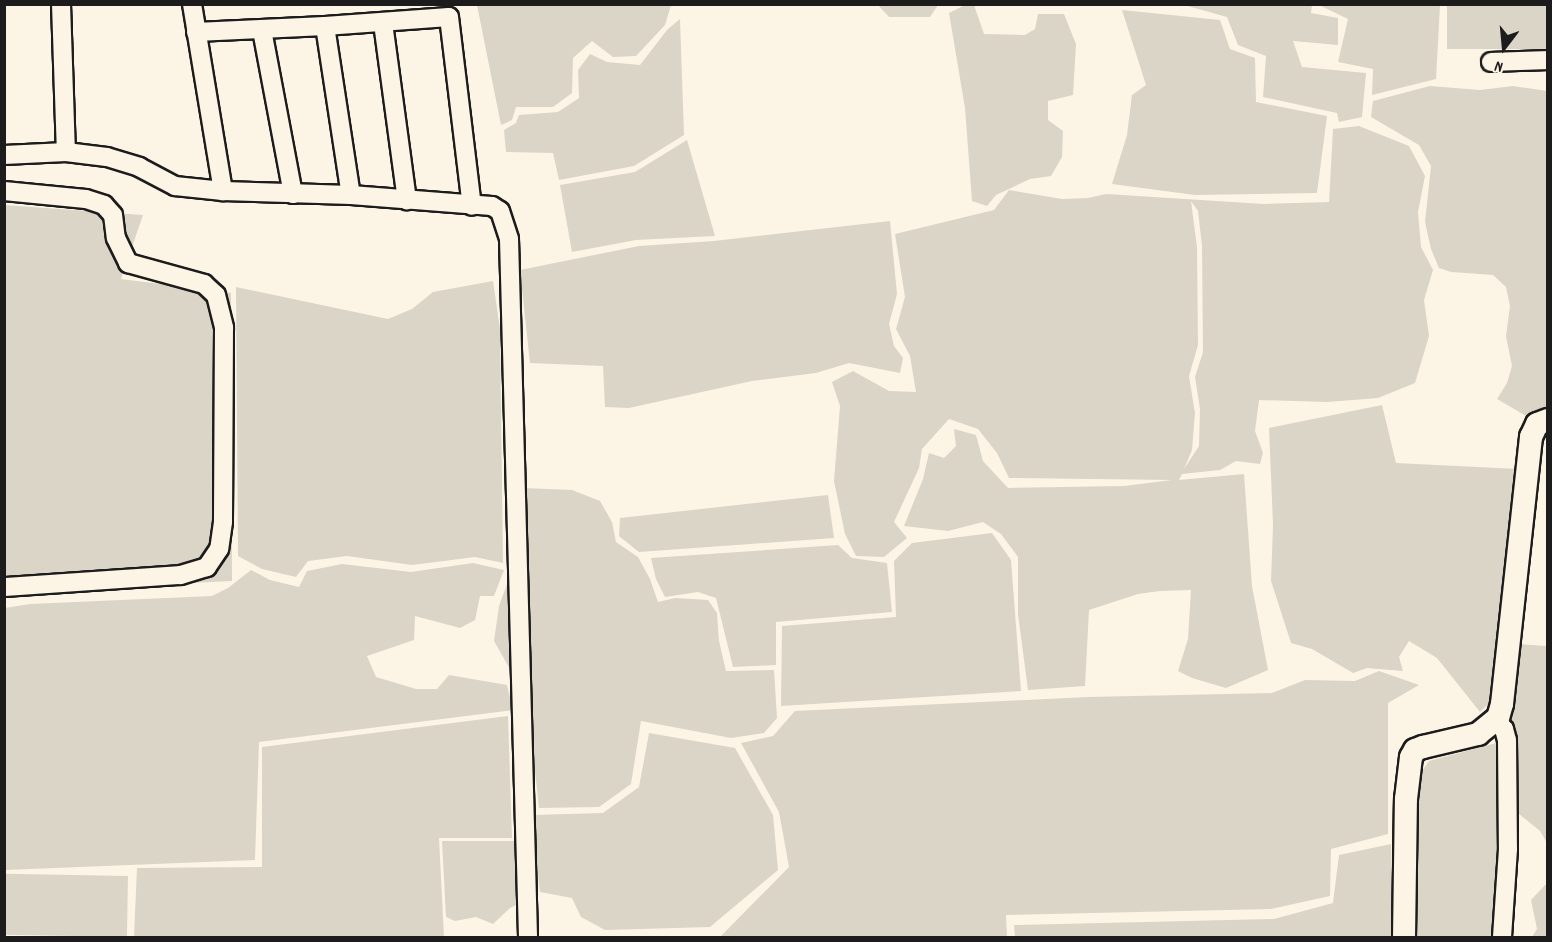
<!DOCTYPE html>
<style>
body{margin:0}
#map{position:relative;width:1552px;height:942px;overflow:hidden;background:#fcf5e5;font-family:Dekko,sans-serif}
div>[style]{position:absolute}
.green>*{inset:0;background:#dbd5c8;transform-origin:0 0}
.roads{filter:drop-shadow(2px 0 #1c1c1c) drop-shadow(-2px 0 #1c1c1c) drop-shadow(0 2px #1c1c1c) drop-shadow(0 -2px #1c1c1c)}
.minor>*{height:18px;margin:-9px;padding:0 9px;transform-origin:9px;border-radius:9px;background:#fcf5e5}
.tertiary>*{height:22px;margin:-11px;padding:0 11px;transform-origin:11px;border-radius:11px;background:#fcf5e5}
span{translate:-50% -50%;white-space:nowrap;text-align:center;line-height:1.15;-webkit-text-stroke:6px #fcf5e5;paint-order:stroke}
.frame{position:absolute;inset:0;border:6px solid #1c1c1c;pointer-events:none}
.north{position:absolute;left:1474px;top:18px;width:60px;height:60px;-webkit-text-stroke:4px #fcf5e5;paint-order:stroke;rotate:196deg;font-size:16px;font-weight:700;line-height:24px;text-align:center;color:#1c1c1c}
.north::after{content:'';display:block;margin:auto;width:21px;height:27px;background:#1c1c1c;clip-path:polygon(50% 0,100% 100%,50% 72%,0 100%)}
</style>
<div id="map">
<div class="green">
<i style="clip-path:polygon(967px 4px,974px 5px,984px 34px,1025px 35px,1035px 29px,1038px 14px,1064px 14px,1076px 44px,1073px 95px,1048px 101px,1048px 120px,1063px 131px,1062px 157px,1051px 176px,1030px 179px,996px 195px,987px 206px,972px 201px,965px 108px,949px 13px)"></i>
<i style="clip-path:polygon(477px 5px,477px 4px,671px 5px,665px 25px,636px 56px,613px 57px,592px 41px,573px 58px,572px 93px,553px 107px,516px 107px,512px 120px,501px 125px)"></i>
<i style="clip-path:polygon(878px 5px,938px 5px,930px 17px,889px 17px)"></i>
<i style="clip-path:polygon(1184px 5px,1312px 5px,1311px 13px,1338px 18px,1338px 45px,1293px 41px,1302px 67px,1366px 73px,1362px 117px,1339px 122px,1337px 113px,1263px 97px,1266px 56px,1238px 45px,1227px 17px)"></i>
<i style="clip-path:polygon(1319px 5px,1440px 5px,1436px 79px,1372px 95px,1373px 69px,1338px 62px,1348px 19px)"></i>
<i style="left:1447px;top:5px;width:100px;height:44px"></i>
<i style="clip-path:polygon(1122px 10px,1220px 20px,1230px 49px,1255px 58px,1256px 102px,1327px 116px,1317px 193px,1195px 195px,1112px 184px,1127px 135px,1132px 95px,1146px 85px)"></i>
<i style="clip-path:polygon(680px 19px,684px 135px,634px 166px,559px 180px,553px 153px,506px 152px,504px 130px,516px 123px,519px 115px,558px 112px,579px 98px,578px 70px,590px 54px,607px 62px,640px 65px,667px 30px)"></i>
<i style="clip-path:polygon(1430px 86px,1480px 90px,1513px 86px,1547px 91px,1547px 411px,1526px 416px,1497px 399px,1507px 383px,1512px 366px,1506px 336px,1510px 306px,1506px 287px,1493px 275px,1451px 272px,1439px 268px,1431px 249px,1425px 222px,1431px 166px,1419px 145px,1371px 117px,1373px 101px)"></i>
<i style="clip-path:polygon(evenodd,1359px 126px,1409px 146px,1425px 176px,1418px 212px,1421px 247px,1433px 270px,1424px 300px,1429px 336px,1415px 383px,1378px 398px,1327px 402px,1259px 400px,1255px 431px,1263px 453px,1260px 464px,1236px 461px,1220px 470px,1182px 474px,1179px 480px,1244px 474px,1252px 586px,1268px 670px,1226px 688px,1192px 678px,1178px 671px,1188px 639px,1191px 590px,1160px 591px,1138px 594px,1089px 610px,1085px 686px,1028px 690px,1018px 614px,1018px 557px,1001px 534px,983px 522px,948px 531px,904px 526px,923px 479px,929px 453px,944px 458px,956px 446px,954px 429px,976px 435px,983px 461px,1008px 488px,1124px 486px,1172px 480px,1009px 478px,997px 453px,978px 429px,949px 419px,922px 449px,919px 468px,894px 522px,907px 538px,884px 557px,856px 556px,845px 534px,834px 481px,840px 406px,832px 382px,853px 371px,889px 391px,916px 392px,910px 356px,896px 329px,905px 297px,895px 234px,994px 210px,1009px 190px,1062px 199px,1088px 198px,1106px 194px,1264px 204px,1329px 202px,1333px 129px,1359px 126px,1191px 201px,1198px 211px,1202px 246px,1203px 352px,1195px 377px,1200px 409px,1199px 446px,1184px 469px,1192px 450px,1195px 413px,1189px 376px,1198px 345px,1197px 247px,1191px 201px)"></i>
<i style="clip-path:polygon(687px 140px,715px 236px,636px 240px,572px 252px,560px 185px,635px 172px)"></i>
<i style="clip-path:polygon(4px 205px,143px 215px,121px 279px,231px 293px,232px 581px,5px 592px)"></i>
<i style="clip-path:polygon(890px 221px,897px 294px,889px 324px,894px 346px,903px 358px,900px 373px,849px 363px,816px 373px,752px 381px,629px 408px,605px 407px,603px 366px,530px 363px,520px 270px,639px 246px,714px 241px)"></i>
<i style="clip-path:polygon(493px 281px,500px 329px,503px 563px,475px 557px,412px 565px,347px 556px,308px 561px,296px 577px,262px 569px,238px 556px,236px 287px,388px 319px,412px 309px,433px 292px)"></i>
<i style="clip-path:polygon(1382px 405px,1396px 463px,1518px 469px,1494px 698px,1480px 712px,1437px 658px,1409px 641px,1399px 657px,1403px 671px,1367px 668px,1353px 673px,1312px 649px,1291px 643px,1271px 581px,1273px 524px,1269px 428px)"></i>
<i style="clip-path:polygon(524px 488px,572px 490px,600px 501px,612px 522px,616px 542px,638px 557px,650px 579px,658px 602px,675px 598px,708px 600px,717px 613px,719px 641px,726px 671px,774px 670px,777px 718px,764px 733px,731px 738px,641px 721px,631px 784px,599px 807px,539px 808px,529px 715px,516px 696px,511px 671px,494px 641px,499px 606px,507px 584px,525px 574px)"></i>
<i style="clip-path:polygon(828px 495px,834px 538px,639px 552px,619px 536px,620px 518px)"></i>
<i style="clip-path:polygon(992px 533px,1011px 560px,1021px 691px,781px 706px,782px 626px,896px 617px,894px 561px,912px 543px)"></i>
<i style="clip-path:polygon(838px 545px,852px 558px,887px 563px,892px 612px,776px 622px,776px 665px,733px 667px,716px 598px,698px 592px,665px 597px,656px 579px,651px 558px)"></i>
<i style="clip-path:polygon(473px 563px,504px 570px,494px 596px,480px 596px,475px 620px,460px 628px,415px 616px,414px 640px,367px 656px,376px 677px,416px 689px,437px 689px,449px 675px,507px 685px,513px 710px,259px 742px,255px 860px,5px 870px,5px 608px,30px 604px,212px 596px,228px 588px,251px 570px,270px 580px,299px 587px,307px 571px,342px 564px,411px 572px)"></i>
<i style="clip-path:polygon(1518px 644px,1547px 646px,1547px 843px,1540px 831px,1519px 814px,1516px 731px,1510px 716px)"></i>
<i style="clip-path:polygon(1379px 671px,1419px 685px,1388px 703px,1388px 834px,1331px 849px,1330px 896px,1271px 909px,1006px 915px,1007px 937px,721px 936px,789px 867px,779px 812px,741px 743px,773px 736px,795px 711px,1088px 697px,1272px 693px,1305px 680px,1355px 681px)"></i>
<i style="clip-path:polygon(508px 716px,512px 838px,439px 838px,444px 937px,134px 937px,137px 868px,262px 867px,262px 747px)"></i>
<i style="clip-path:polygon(649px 733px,735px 748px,773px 815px,778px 870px,710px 927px,605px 930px,581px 917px,572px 898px,540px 892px,532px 815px,603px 813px,639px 787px)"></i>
<i style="clip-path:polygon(1500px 742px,1504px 937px,1413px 938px,1417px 778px,1429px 761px)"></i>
<i style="clip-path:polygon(442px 841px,516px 841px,520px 903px,510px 908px,493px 924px,476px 917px,455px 921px,446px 917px)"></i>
<i style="clip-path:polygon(1391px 844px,1394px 937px,1015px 938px,1014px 925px,1274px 919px,1333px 903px,1339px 855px)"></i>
<i style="left:128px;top:876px;width:61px;height:123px;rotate:91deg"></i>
<i style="clip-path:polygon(1547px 883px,1547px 937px,1532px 937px,1537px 929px,1531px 900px)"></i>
</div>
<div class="roads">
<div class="minor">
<i style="left:61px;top:4px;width:148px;rotate:88.1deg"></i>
<i style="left:192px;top:4px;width:190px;rotate:80.6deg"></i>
<i style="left:383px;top:23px;width:179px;rotate:82.3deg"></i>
<i style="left:325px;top:26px;width:171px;rotate:81.3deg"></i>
<i style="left:262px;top:30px;width:167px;rotate:79.3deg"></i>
<i style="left:196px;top:32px;width:129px;rotate:-2.7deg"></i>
<i style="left:325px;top:26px;width:124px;rotate:-4.2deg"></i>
<i style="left:449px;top:17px;width:190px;rotate:83.1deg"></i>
<i style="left:1491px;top:62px;width:57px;rotate:-2deg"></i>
<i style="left:4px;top:155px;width:62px;rotate:-2.8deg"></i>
<i style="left:66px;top:152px;width:41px;rotate:7deg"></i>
<i style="left:107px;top:157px;width:34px;rotate:17deg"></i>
<i style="left:139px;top:167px;width:41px;rotate:27.8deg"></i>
<i style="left:175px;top:186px;width:48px;rotate:5.9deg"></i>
<i style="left:223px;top:191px;width:128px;rotate:1.8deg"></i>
<i style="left:351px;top:195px;width:141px;rotate:4.5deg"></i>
<i style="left:492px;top:206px;width:9px;rotate:32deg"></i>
<i style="left:500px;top:211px;width:29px;rotate:72deg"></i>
<i style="left:509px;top:239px;width:699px;rotate:88.44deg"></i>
<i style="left:4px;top:191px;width:82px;rotate:5.6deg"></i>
<i style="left:86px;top:199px;width:19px;rotate:18deg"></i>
<i style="left:104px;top:205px;width:13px;rotate:48deg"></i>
<i style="left:113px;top:215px;width:23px;rotate:83deg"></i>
<i style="left:116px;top:238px;width:28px;rotate:64deg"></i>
<i style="left:128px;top:263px;width:79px;rotate:15.4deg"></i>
<i style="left:204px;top:284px;width:16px;rotate:43deg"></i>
<i style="left:216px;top:295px;width:34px;rotate:76deg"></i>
<i style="left:224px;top:328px;width:194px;rotate:90.3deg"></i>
<i style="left:223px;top:522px;width:27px;rotate:98deg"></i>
<i style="left:219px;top:549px;width:22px;rotate:124deg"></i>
<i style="left:207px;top:567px;width:28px;rotate:163deg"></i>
<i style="left:180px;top:575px;width:176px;rotate:176.1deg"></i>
<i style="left:1494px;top:722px;width:12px;rotate:35deg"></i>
<i style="left:1504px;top:729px;width:11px;rotate:75deg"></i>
<i style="left:1507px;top:740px;width:109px;rotate:89.5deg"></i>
<i style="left:1508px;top:849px;width:89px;rotate:93.9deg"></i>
</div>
<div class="tertiary">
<i style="left:1404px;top:938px;width:139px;rotate:-89.2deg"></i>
<i style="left:1406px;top:799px;width:42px;rotate:-83.2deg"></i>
<i style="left:1411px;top:757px;width:8px;rotate:-60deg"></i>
<i style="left:1415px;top:750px;width:9px;rotate:-21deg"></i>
<i style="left:1423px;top:747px;width:57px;rotate:-13.3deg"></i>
<i style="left:1478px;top:734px;width:26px;rotate:-39deg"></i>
<i style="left:1498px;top:718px;width:15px;rotate:-74deg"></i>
<i style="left:1502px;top:704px;width:269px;rotate:-83.8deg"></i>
<i style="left:1531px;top:437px;width:14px;rotate:-65deg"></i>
<i style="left:1537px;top:424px;width:12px;rotate:-20deg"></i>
</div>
</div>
<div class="frame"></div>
<div class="north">N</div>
</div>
